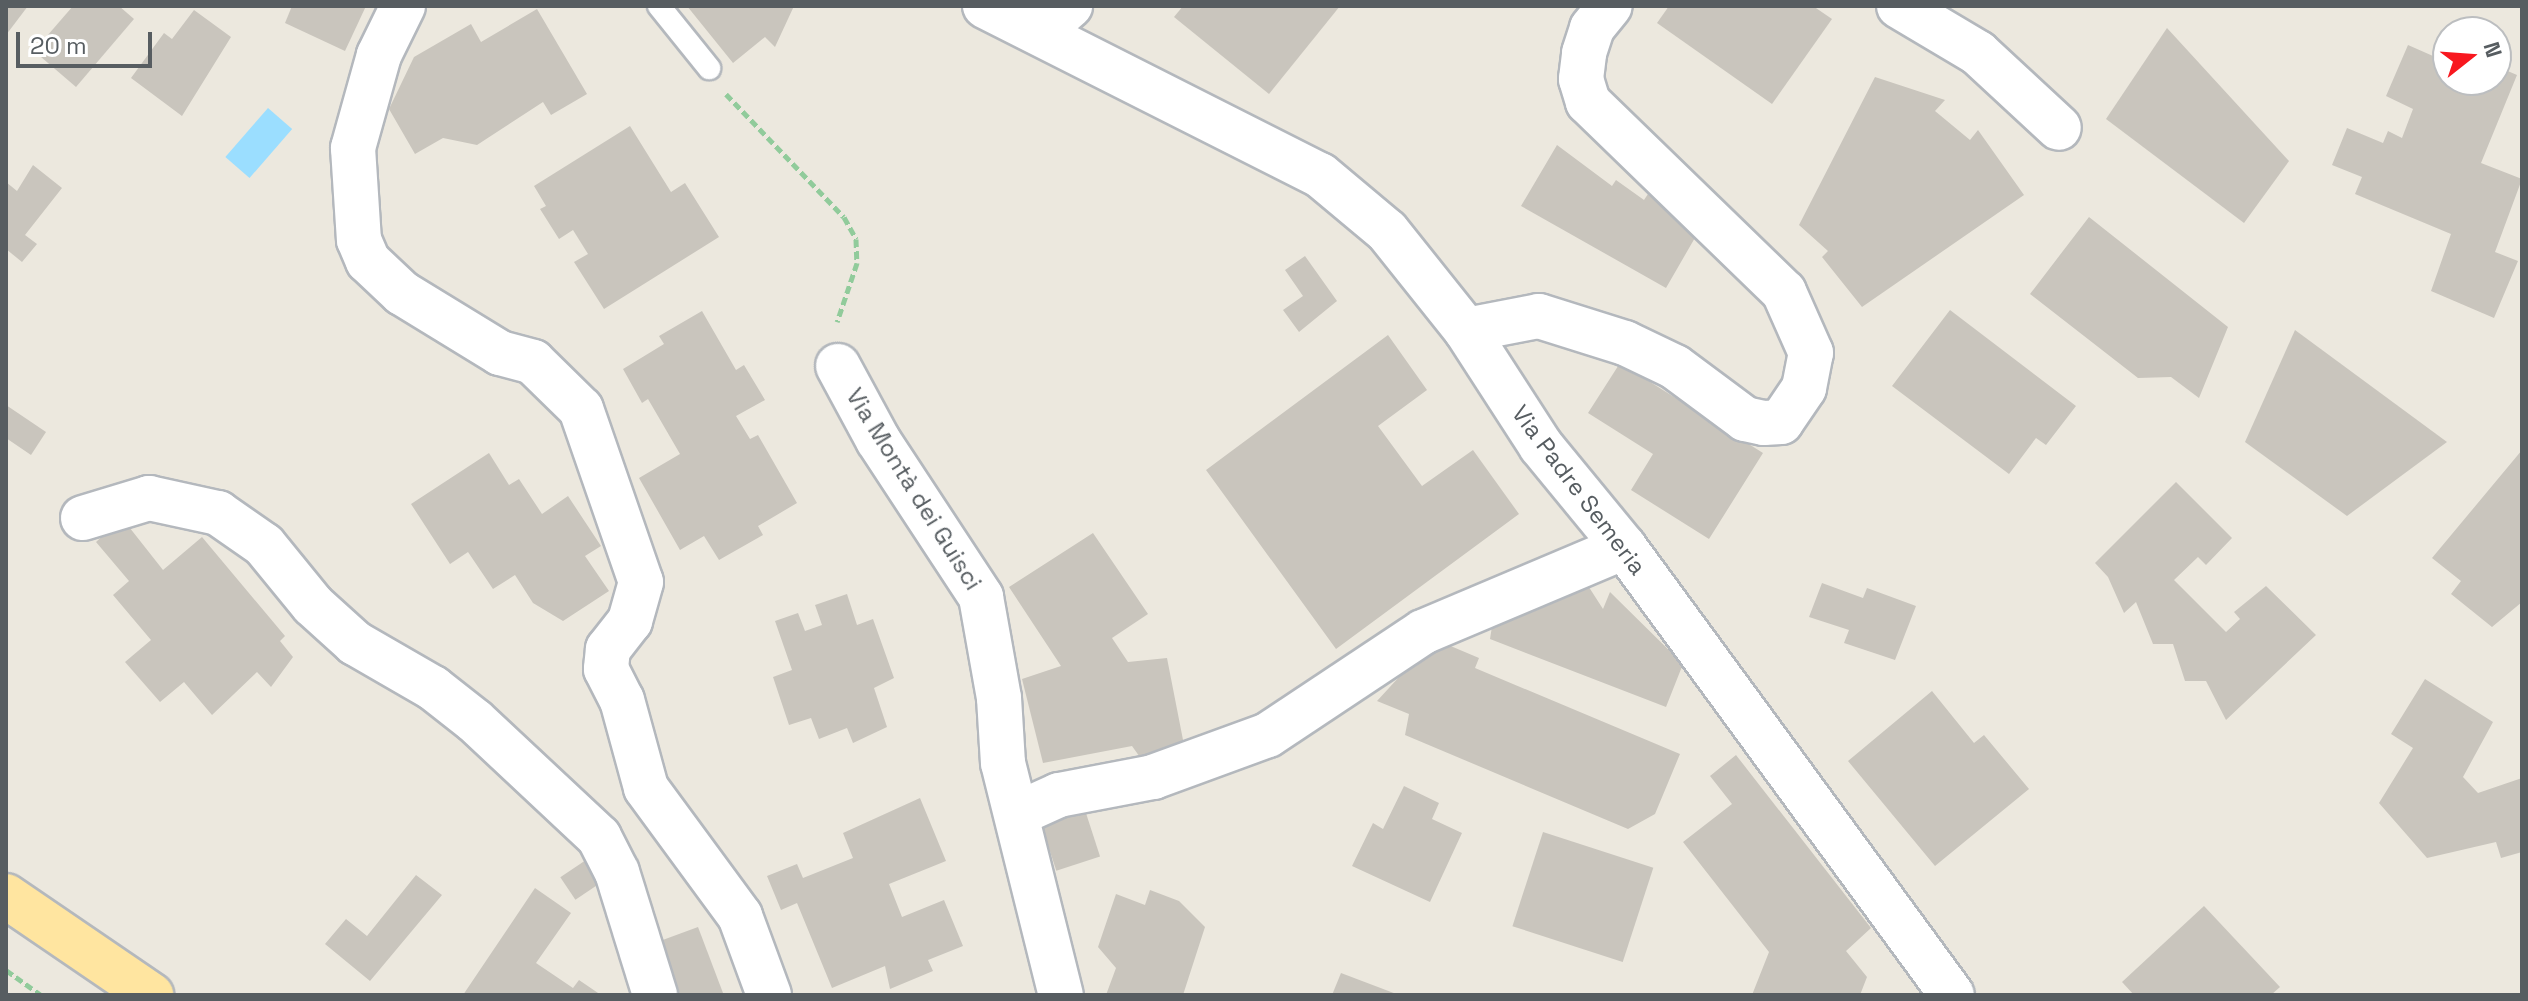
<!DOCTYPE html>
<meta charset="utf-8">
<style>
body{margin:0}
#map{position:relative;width:2528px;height:1001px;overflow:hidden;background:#ece8de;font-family:"Space Grotesk",sans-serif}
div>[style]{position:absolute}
.water>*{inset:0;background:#9bdeff;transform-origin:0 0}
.building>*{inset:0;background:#c9c5bd;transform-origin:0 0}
.path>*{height:5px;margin-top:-2.5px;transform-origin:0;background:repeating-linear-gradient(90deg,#91cb9b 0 8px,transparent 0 12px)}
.roads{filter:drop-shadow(2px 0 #b4b8bd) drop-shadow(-2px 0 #b4b8bd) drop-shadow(0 2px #b4b8bd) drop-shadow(0 -2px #b4b8bd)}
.lane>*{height:22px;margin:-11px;padding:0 11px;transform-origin:11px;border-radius:11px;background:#fff}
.street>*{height:44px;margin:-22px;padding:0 22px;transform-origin:22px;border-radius:22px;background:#fff}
.secondary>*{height:44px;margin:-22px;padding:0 22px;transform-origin:22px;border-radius:22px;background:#fff}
.primary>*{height:44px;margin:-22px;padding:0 22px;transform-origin:22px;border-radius:22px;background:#ffe5a0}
span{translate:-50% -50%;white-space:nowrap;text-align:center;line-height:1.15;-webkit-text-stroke:6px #fff;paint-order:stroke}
.street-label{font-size:24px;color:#575d61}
.frame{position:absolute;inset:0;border:8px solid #575d61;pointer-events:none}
.north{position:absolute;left:2432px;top:16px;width:80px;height:80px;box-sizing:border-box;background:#fff;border:2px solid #bcbec0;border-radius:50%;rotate:73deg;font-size:22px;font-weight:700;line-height:32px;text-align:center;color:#575d61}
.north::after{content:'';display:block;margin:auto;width:28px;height:36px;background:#f8181f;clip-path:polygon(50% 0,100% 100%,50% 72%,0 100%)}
.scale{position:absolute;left:16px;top:32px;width:136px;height:36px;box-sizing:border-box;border:4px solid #575d61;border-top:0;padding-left:10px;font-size:24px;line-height:28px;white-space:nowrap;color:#575d61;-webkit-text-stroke:6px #fff;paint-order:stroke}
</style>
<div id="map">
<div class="water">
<i style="left:268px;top:108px;width:32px;height:65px;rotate:41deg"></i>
</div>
<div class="building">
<i style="clip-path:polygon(6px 6px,28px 6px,6px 35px)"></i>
<i style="clip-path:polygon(73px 6px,119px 6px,134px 19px,76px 87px,34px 51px)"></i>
<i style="clip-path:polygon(292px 6px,366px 6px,345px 51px,285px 23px)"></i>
<i style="clip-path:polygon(687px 6px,794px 6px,775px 47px,765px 37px,733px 63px)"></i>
<i style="clip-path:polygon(1183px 6px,1340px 6px,1269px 94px,1174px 17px)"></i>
<i style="clip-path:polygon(1669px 6px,1813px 6px,1832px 19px,1772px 104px,1657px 23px)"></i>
<i style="clip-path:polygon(537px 9px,587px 94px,551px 115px,543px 102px,477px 145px,443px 138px,415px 154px,389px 109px,414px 57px,471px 24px,481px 42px)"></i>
<i style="clip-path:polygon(194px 10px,231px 37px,182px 116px,131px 78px,164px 33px,172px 39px)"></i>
<i style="clip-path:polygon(2167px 28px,2289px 161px,2244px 223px,2106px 119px)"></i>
<i style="clip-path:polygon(2437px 42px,2448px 46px,2448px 80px,2496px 80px,2496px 66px,2517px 75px,2481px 163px,2522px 179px,2495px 252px,2518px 261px,2494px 318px,2431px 291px,2451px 234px,2355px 194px,2362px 177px,2332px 165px,2347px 128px,2383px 143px,2388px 131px,2402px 138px,2413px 109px,2386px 96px,2408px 45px,2433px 56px)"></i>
<i style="clip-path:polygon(1875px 77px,1945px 100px,1935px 111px,1970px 140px,1978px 130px,2024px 195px,1862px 307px,1822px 257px,1828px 251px,1799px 225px)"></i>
<i style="clip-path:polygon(630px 126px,671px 192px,685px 183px,719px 237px,604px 309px,574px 262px,588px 254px,573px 230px,559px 239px,540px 209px,546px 206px,534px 186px)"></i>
<i style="clip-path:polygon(1557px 145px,1612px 186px,1616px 180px,1644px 200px,1648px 194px,1696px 236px,1666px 288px,1521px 206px)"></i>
<i style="clip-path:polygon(33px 165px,62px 188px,25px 235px,37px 244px,22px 262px,6px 249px,6px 182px,17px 191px)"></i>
<i style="clip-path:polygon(2089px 217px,2228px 327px,2199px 398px,2171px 377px,2138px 378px,2030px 294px)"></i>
<i style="clip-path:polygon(1305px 256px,1337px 301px,1299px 332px,1283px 310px,1303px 296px,1285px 270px)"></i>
<i style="clip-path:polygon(1950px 310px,2076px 406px,2046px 445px,2036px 438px,2009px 474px,1892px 386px)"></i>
<i style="clip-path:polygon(702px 311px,736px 370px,744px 365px,765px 400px,736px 416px,750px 439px,758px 435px,797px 503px,758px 526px,763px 535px,719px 560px,704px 536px,680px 550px,639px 478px,680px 454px,648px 399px,642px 403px,623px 369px,664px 344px,659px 336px)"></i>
<i style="clip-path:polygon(2295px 330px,2447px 442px,2347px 516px,2245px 442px)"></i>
<i style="clip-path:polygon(1388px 335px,1427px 390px,1378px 426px,1422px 486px,1473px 450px,1519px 514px,1336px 649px,1206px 470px)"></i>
<i style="clip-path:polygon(1620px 363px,1763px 453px,1709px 539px,1631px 490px,1653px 454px,1588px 413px)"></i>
<i style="clip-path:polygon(6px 405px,46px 432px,31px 455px,6px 438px)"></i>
<i style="clip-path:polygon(2522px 450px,2522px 602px,2492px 627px,2451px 594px,2461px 581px,2432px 558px)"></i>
<i style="clip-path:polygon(489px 453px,509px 485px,519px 479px,542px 514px,568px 496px,601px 546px,585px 556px,609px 591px,563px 621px,533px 603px,515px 575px,493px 589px,468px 552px,450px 564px,411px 504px)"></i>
<i style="clip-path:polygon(2176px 482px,2232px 538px,2206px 565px,2198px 557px,2174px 580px,2226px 632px,2240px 619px,2234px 612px,2266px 586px,2316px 635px,2226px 720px,2206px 681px,2185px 681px,2173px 644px,2153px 644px,2136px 602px,2124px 613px,2108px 577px,2095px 563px)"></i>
<i style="clip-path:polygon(122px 518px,163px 570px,202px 537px,285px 636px,280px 641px,293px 657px,271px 687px,257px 672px,212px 715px,184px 682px,160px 702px,125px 662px,151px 640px,113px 595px,129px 581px,96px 542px)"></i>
<i style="clip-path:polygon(1093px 533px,1148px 614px,1112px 638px,1128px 662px,1167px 658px,1184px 745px,1142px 760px,1132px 746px,1043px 763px,1022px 679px,1061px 666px,1009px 587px)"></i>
<i style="clip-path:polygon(1585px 581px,1603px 609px,1610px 592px,1683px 664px,1666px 707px,1490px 639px,1493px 620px)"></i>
<i style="clip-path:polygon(1822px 583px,1863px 598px,1867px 588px,1916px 606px,1895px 660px,1844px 643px,1849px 630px,1809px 617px)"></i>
<i style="clip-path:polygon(847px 594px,857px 625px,873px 619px,894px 678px,874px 688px,887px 727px,853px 743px,847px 728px,819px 739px,811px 718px,789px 725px,773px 677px,792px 670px,775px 621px,798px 613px,805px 631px,822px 625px,815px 605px)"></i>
<i style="clip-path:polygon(1434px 639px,1479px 658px,1475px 668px,1680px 754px,1655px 814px,1628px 829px,1405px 735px,1409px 714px,1377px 701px)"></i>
<i style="clip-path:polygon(2425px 679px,2493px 722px,2463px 777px,2478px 793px,2522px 778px,2522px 852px,2501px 858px,2496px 842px,2427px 858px,2379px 803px,2413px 748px,2391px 734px)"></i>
<i style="clip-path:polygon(1932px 691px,1974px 743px,1984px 735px,2029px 789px,1935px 866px,1848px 761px)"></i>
<i style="clip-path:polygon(1736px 755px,1871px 928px,1846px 951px,1867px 977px,1860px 995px,1752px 995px,1769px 952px,1683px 842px,1732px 804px,1710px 776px)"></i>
<i style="clip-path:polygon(1404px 786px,1439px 803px,1432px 819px,1462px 833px,1430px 902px,1352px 866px,1373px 823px,1383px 829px)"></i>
<i style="clip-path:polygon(920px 798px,946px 861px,889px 884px,902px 917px,944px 900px,963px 946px,928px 960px,933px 971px,890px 989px,885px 966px,832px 988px,797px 903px,781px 910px,767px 876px,797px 864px,803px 878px,853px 858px,843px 833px)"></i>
<i style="left:1084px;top:807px;width:52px;height:46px;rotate:72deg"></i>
<i style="left:1543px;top:832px;width:116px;height:99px;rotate:18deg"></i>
<i style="left:586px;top:860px;width:27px;height:31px;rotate:56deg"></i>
<i style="clip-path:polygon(416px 875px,442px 895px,370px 981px,325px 944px,346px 919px,367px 936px)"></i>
<i style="clip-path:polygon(535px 888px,571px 913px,536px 963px,573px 988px,579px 980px,601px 995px,463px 995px)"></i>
<i style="clip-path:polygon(1150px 890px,1179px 901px,1205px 927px,1183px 995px,1106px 995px,1116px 968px,1098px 947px,1116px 894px,1145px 905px)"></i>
<i style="clip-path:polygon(2204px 906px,2280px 987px,2271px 995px,2134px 995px,2122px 982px)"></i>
<i style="clip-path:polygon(698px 927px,723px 993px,717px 995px,680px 995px,660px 941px)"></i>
<i style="clip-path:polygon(1341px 973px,1399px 995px,1332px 995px)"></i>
</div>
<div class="path">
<i style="left:726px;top:94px;width:170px;rotate:46.2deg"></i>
<i style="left:844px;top:217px;width:25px;rotate:61deg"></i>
<i style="left:856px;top:239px;width:24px;rotate:88deg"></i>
<i style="left:857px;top:263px;width:62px;rotate:108.7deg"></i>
<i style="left:6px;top:970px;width:43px;rotate:35.5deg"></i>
</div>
<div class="roads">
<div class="lane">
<i style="left:659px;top:6px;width:80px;rotate:51.1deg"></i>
</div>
<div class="street">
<i style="left:403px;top:6px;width:55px;rotate:116.1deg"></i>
<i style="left:379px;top:55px;width:97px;rotate:105.6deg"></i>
<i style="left:353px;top:148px;width:92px;rotate:86.3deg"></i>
<i style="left:359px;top:240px;width:23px;rotate:67deg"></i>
<i style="left:368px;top:261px;width:47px;rotate:43.3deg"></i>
<i style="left:402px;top:293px;width:115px;rotate:31.5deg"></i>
<i style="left:500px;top:353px;width:34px;rotate:15deg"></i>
<i style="left:533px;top:362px;width:67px;rotate:44.4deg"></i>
<i style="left:581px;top:409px;width:183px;rotate:70.9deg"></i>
<i style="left:641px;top:582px;width:41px;rotate:105.8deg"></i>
<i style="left:630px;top:621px;width:36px;rotate:128deg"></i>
<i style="left:608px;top:649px;width:20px;rotate:96deg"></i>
<i style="left:606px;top:669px;width:35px;rotate:63deg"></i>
<i style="left:622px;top:700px;width:91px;rotate:74.7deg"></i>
<i style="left:646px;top:788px;width:159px;rotate:53.7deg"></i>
<i style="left:740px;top:916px;width:84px;rotate:69.8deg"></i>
<i style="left:1899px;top:6px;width:92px;rotate:30.7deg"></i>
<i style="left:1978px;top:53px;width:110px;rotate:42.8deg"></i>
<i style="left:1040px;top:32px;width:40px;rotate:-41deg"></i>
<i style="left:1466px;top:330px;width:74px;rotate:-10.9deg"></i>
<i style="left:1539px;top:316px;width:90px;rotate:17.4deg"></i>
<i style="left:1625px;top:343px;width:55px;rotate:25.6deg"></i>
<i style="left:1675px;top:367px;width:87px;rotate:36.6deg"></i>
<i style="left:1745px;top:419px;width:19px;rotate:12deg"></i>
<i style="left:1764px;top:423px;width:17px;rotate:-3deg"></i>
<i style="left:1781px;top:422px;width:41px;rotate:-55.9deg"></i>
<i style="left:1804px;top:388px;width:36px;rotate:-79deg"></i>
<i style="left:1811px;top:353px;width:67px;rotate:-113.9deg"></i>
<i style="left:1784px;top:292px;width:273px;rotate:-135.9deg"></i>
<i style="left:1588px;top:102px;width:24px;rotate:-107deg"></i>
<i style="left:1581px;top:79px;width:26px;rotate:-83deg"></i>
<i style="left:1584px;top:53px;width:26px;rotate:-72deg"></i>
<i style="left:1592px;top:28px;width:28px;rotate:-51deg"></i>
<i style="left:838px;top:366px;width:84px;rotate:61.6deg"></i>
<i style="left:878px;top:440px;width:188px;rotate:56.7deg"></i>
<i style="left:981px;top:597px;width:103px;rotate:79.9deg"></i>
<i style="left:999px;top:698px;width:65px;rotate:86.5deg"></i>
<i style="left:1003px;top:763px;width:239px;rotate:76deg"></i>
<i style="left:83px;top:518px;width:69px;rotate:-16.9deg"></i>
<i style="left:149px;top:498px;width:71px;rotate:12.3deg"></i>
<i style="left:218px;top:513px;width:56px;rotate:34.8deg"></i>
<i style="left:264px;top:545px;width:77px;rotate:50.8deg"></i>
<i style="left:313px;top:605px;width:57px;rotate:42.1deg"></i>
<i style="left:355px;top:643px;width:90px;rotate:30deg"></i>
<i style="left:433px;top:688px;width:53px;rotate:38.2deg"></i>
<i style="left:475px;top:721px;width:170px;rotate:43.1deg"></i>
<i style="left:599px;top:837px;width:39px;rotate:63deg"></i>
<i style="left:617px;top:872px;width:129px;rotate:72.8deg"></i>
<i style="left:1017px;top:814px;width:46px;rotate:-24.3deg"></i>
<i style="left:1059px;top:795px;width:96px;rotate:-10.8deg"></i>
<i style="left:1153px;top:777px;width:122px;rotate:-20.1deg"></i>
<i style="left:1268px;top:735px;width:186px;rotate:-33.6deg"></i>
<i style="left:1423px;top:632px;width:218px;rotate:-22.9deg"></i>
</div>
<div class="secondary">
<i style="left:985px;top:6px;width:375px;rotate:26.8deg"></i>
<i style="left:1320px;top:175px;width:87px;rotate:39.9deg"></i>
<i style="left:1387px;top:231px;width:127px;rotate:51.4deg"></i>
<i style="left:1466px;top:330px;width:138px;rotate:57.1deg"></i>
<i style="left:1541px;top:446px;width:131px;rotate:50.6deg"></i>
<i style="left:1624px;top:547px;width:555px;rotate:53.79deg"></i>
</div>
<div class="primary">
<i style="left:6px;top:896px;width:176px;rotate:34.3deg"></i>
</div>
</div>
<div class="street-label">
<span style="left:914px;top:489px;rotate:58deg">Via Montà dei Guisci</span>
<span style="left:1579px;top:490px;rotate:53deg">Via Padre Semeria</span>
</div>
<div class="frame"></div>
<div class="north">N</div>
<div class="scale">20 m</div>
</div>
